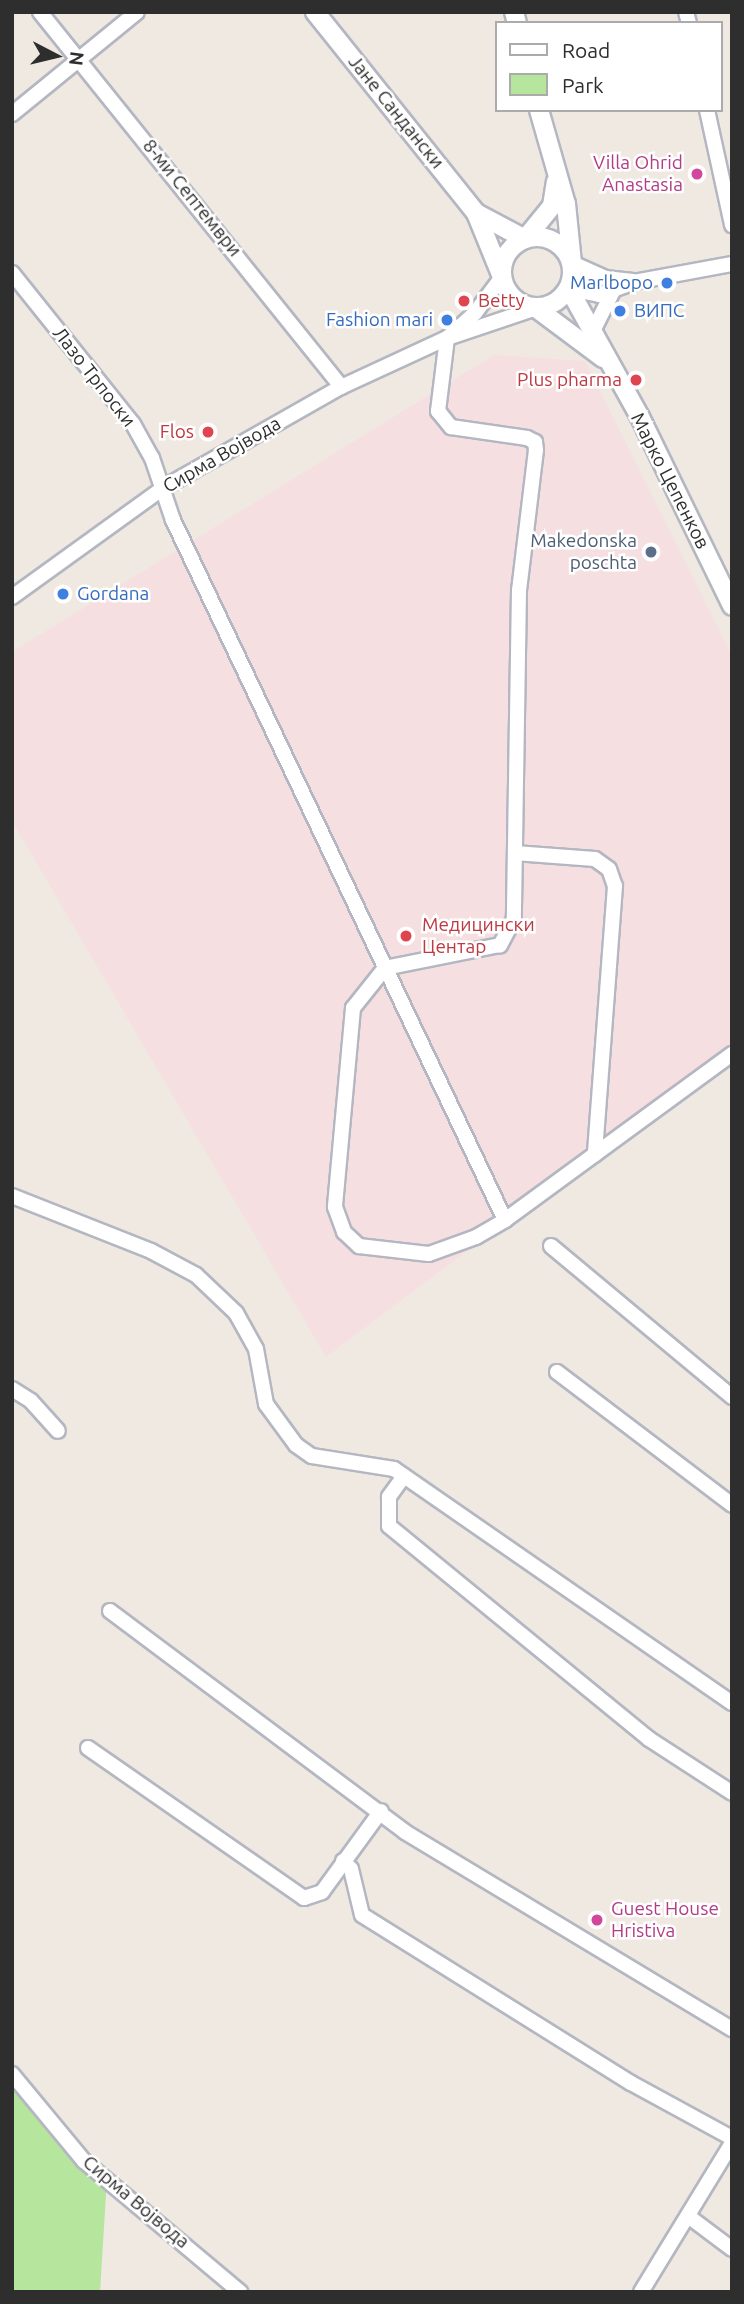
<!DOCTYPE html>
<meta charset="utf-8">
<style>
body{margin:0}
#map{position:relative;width:744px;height:2304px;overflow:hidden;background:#efe9e1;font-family:Ubuntu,sans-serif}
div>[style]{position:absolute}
.medical>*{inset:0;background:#f5dfe0}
.green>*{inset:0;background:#b6e59e}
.roads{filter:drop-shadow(2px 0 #b4b7c1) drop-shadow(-2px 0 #b4b7c1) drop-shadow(0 2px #b4b7c1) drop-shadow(0 -2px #b4b7c1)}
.minor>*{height:14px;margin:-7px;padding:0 7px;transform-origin:7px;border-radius:7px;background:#fff}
.tertiary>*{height:18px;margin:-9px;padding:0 9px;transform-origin:9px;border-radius:9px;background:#fff}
.tertiary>.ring{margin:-9px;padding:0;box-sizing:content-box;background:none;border:18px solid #fff;border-radius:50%}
.dots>*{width:19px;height:19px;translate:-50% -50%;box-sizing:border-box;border:4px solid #fff;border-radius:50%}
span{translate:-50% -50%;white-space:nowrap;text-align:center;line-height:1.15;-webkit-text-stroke:5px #fff;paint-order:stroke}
.street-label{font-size:19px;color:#2e2e2e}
.hotel-label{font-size:19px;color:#b23c85}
.right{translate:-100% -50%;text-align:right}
.left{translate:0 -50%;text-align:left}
.shop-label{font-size:19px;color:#366cbe}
.health-label{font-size:19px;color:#be3a42}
.service-label{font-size:19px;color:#4e5e75}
.frame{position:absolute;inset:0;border:14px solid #2e2e2e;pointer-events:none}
.legend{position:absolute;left:495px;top:21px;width:228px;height:91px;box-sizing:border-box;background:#fff;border:2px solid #ababab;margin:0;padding:9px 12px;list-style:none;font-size:21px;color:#2e2e2e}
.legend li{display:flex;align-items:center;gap:14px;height:35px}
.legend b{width:35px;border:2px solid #ababab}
.north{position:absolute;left:21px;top:21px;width:70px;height:70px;-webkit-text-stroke:5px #fff;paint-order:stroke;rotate:97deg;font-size:19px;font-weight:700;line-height:28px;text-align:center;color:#2e2e2e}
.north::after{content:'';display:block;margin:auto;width:24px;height:32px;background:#2e2e2e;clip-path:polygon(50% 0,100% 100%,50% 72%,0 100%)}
</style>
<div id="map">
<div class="medical">
<i style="clip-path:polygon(494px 355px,585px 361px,732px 656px,732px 1052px,326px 1357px,12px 821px,12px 652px)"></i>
</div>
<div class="green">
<i style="clip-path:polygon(12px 2074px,107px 2178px,100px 2292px,12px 2292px)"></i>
</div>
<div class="roads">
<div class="minor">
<i style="left:40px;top:12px;width:481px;rotate:51.2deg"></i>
<i style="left:686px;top:12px;width:11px;rotate:75deg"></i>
<i style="left:707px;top:110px;width:118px;rotate:77.7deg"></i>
<i style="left:12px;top:114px;width:161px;rotate:-39.2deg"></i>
<i style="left:572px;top:263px;width:36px;rotate:24deg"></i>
<i style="left:605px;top:278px;width:28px;rotate:6deg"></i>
<i style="left:12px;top:273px;width:193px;rotate:51.3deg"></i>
<i style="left:133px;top:424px;width:39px;rotate:61deg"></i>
<i style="left:152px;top:458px;width:65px;rotate:71.3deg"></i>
<i style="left:173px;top:520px;width:775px;rotate:64.63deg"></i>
<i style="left:505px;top:1220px;width:281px;rotate:-36.2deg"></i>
<i style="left:502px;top:277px;width:45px;rotate:126.9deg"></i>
<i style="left:475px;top:313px;width:38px;rotate:138deg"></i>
<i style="left:447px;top:338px;width:74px;rotate:97deg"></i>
<i style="left:438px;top:411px;width:21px;rotate:51deg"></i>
<i style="left:451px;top:427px;width:77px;rotate:8.2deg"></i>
<i style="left:527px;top:438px;width:9px;rotate:27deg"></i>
<i style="left:535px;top:442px;width:8px;rotate:83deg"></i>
<i style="left:536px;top:450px;width:141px;rotate:96.9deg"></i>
<i style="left:519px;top:590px;width:329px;rotate:90.9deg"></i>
<i style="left:514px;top:919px;width:30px;rotate:118deg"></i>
<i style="left:500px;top:945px;width:117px;rotate:168.7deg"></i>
<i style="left:385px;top:968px;width:51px;rotate:128.7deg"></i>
<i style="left:353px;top:1008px;width:200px;rotate:95.2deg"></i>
<i style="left:335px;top:1207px;width:27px;rotate:70deg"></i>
<i style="left:344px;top:1232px;width:21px;rotate:43deg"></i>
<i style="left:359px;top:1246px;width:70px;rotate:6.5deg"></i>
<i style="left:429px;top:1254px;width:50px;rotate:-19.9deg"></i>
<i style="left:476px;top:1237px;width:34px;rotate:-30deg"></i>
<i style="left:569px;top:289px;width:31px;rotate:11deg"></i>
<i style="left:599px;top:295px;width:37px;rotate:-20deg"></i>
<i style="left:634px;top:282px;width:100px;rotate:-10.4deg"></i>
<i style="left:593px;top:331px;width:45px;rotate:-63.4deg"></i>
<i style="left:12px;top:597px;width:186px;rotate:-35.8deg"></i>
<i style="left:163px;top:488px;width:205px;rotate:-29.6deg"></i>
<i style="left:341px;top:387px;width:117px;rotate:-24.8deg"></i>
<i style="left:447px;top:338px;width:94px;rotate:-18.6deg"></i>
<i style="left:515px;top:853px;width:80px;rotate:4.3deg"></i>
<i style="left:595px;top:859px;width:17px;rotate:36deg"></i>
<i style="left:609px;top:869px;width:18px;rotate:71deg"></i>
<i style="left:615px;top:886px;width:269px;rotate:94.3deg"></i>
<i style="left:12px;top:1196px;width:149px;rotate:21.6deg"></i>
<i style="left:151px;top:1251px;width:51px;rotate:28.1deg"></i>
<i style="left:196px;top:1275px;width:55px;rotate:43.5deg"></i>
<i style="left:236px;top:1313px;width:41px;rotate:60.9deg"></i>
<i style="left:256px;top:1349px;width:56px;rotate:79.7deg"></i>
<i style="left:266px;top:1404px;width:51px;rotate:53.8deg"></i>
<i style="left:296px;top:1445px;width:19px;rotate:35deg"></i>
<i style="left:312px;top:1456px;width:83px;rotate:9deg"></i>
<i style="left:394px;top:1469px;width:411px;rotate:34.7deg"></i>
<i style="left:551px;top:1246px;width:236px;rotate:39.8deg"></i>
<i style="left:557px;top:1372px;width:220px;rotate:37.2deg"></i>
<i style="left:12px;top:1389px;width:22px;rotate:32deg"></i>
<i style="left:31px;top:1401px;width:40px;rotate:48deg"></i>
<i style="left:404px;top:1476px;width:26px;rotate:126deg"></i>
<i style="left:389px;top:1497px;width:29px;rotate:90deg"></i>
<i style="left:389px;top:1526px;width:336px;rotate:39.3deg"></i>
<i style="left:649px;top:1739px;width:99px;rotate:33deg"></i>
<i style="left:110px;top:1611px;width:369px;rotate:36.8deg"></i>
<i style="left:405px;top:1832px;width:382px;rotate:31.1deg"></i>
<i style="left:88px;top:1748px;width:263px;rotate:34.8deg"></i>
<i style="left:304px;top:1898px;width:19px;rotate:-18deg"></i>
<i style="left:322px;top:1892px;width:100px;rotate:-53.9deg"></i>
<i style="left:343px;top:1861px;width:11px;rotate:45deg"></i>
<i style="left:351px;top:1869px;width:47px;rotate:76.6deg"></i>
<i style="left:362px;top:1915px;width:317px;rotate:32deg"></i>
<i style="left:631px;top:2083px;width:115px;rotate:28.6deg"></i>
<i style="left:12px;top:2074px;width:113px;rotate:50.4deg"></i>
<i style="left:84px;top:2161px;width:204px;rotate:40deg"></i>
<i style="left:688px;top:2216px;width:55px;rotate:36.9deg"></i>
<i style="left:641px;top:2292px;width:175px;rotate:-58.6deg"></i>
</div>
<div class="tertiary">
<i style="left:315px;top:12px;width:258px;rotate:51.3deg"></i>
<i style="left:476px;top:213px;width:69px;rotate:67.9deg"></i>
<i style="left:514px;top:12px;width:11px;rotate:75deg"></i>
<i style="left:539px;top:110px;width:98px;rotate:74deg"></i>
<i style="left:566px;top:204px;width:59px;rotate:84.2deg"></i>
<i style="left:476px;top:213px;width:55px;rotate:28deg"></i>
<i style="left:525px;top:239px;width:43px;rotate:-50.7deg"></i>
<i style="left:552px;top:206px;width:24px;rotate:-81deg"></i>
<i class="ring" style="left:502px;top:237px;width:52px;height:52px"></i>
<i style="left:569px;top:289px;width:146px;rotate:61deg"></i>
<i style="left:640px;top:417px;width:210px;rotate:64deg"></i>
<i style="left:536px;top:308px;width:84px;rotate:36.7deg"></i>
</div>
</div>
<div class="dots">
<i style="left:697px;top:174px;background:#d1479c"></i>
<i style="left:667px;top:283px;background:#3f7fe0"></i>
<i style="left:464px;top:301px;background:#e0444e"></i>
<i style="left:620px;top:311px;background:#3f7fe0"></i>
<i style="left:447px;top:320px;background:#3f7fe0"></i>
<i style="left:636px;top:380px;background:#e0444e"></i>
<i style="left:208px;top:432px;background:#e0444e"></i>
<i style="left:651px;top:552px;background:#5c6f8a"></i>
<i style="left:63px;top:594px;background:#3f7fe0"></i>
<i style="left:406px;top:936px;background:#e0444e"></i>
<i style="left:597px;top:1920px;background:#d1479c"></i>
</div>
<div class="street-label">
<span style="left:396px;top:112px;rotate:51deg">Јане Сандански</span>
<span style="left:192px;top:198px;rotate:51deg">8-ми Септември</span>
<span style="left:94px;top:377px;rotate:52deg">Лазо Трпоски</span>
<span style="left:222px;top:455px;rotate:-30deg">Сирма Војвода</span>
<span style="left:670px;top:481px;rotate:63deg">Марко Цепенков</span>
<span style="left:136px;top:2202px;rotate:40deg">Сирма Војвода</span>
</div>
<div class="hotel-label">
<span class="right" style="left:683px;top:174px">Villa Ohrid<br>Anastasia</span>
<span class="left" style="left:611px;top:1920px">Guest House<br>Hristiva</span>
</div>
<div class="shop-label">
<span class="right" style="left:653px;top:283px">Marlbopo</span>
<span class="left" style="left:634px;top:311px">ВИПС</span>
<span class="right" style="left:433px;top:320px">Fashion mari</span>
<span class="left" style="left:77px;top:594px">Gordana</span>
</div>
<div class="health-label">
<span class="left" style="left:478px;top:301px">Betty</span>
<span class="right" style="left:622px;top:380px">Plus pharma</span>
<span class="right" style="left:194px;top:432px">Flos</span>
<span class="left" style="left:422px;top:936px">Медицински<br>Центар</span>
</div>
<div class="service-label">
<span class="right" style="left:637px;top:552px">Makedonska<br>poschta</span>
</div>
<div class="frame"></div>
<ul class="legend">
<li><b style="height:9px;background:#fff"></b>Road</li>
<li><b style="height:19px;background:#b6e59e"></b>Park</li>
</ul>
<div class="north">N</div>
</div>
